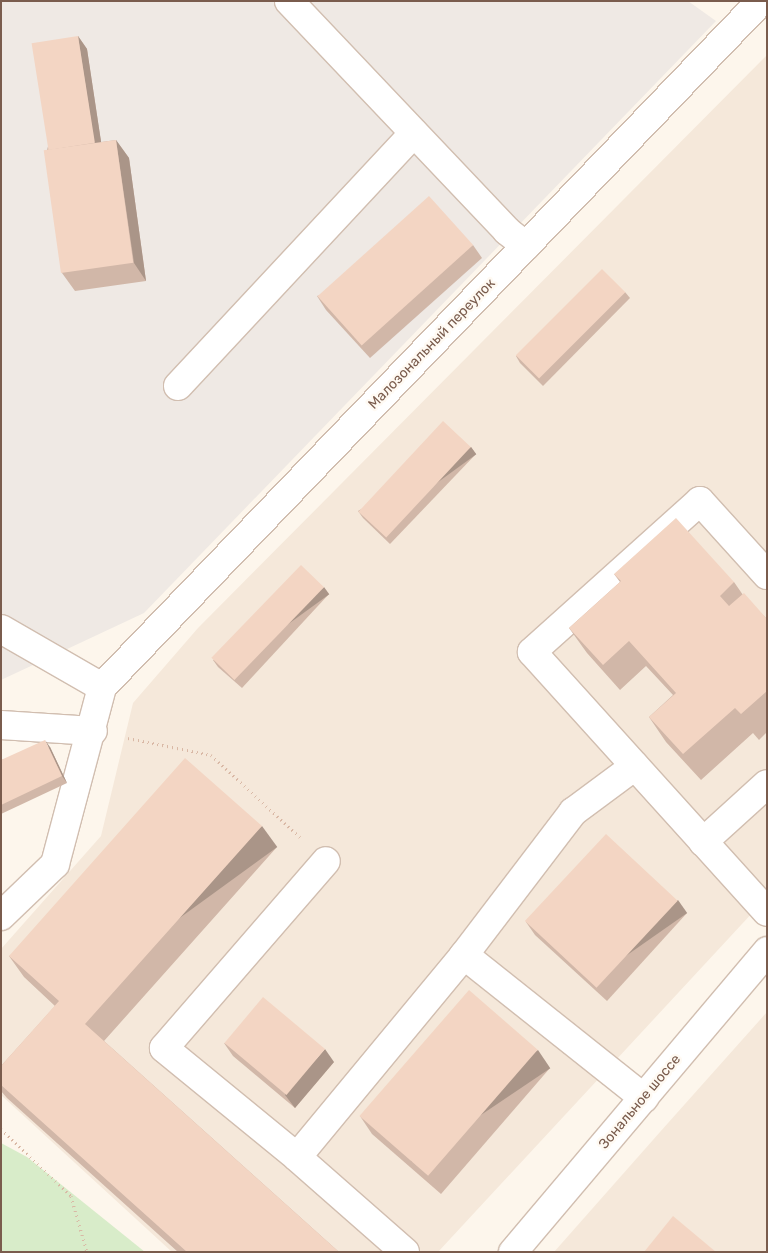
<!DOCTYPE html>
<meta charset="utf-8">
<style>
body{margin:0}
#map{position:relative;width:768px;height:1253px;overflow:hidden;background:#fdf6ec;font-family:Rubik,sans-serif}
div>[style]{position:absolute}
.residential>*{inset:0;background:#f5e8da}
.industrial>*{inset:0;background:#efe9e4}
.green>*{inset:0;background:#d8ecc9}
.path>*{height:3px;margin-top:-1.5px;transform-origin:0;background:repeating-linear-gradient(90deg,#d9b8a5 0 1px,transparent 0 5px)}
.roads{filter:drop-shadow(1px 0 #d1beb0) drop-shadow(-1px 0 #d1beb0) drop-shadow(0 1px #d1beb0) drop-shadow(0 -1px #d1beb0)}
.minor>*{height:28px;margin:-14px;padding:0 14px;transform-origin:14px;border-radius:14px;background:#fff}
.wall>*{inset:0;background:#d1b7a8}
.shaded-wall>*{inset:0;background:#aa9588;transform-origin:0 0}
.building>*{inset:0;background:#f3d5c3;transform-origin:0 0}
span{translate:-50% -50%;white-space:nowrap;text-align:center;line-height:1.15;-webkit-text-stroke:5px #fffaf3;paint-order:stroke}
.street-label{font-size:14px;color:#7a5c4d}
.frame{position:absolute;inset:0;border:2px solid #7a5c4d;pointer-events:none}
</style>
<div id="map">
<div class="residential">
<i style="clip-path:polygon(767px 55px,767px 897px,438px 1252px,172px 1252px,1px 1095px,1px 949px,101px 836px,133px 703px,198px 628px)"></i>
<i style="clip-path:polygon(767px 1012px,767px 1252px,554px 1252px,660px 1132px)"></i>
</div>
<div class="industrial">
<i style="clip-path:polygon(1px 1px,688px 1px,716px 21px,144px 613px,1px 680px)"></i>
</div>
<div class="green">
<i style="clip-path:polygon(1px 1143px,27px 1157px,145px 1252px,1px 1252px)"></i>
</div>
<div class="path">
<i style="left:128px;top:738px;width:85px;rotate:11.6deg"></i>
<i style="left:211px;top:755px;width:121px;rotate:42.7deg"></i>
<i style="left:1px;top:1129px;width:97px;rotate:43.7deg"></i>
<i style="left:71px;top:1196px;width:58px;rotate:74.1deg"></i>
</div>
<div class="roads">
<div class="minor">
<i style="left:289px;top:1px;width:317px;rotate:46.5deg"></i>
<i style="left:507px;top:231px;width:24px;rotate:38deg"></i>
<i style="left:178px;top:386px;width:346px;rotate:-47deg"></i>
<i style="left:767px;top:575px;width:100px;rotate:-132.2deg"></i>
<i style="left:700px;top:501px;width:226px;rotate:138.1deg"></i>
<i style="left:532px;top:652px;width:350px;rotate:47.9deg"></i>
<i style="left:1px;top:629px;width:116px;rotate:29.9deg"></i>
<i style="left:102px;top:687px;width:951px;rotate:-46.15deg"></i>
<i style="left:1px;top:725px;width:92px;rotate:3.7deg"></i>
<i style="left:703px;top:842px;width:86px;rotate:-42.2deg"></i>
<i style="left:1px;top:916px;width:75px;rotate:-43.9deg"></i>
<i style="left:55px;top:864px;width:183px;rotate:-75.1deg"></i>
<i style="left:464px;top:955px;width:230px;rotate:38.5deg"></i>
<i style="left:297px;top:1157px;width:172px;rotate:-140.7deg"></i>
<i style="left:164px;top:1048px;width:247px;rotate:-49.1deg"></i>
<i style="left:405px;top:1252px;width:144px;rotate:-138.7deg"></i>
<i style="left:297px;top:1157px;width:262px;rotate:-50.4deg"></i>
<i style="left:464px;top:955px;width:180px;rotate:-52.7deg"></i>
<i style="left:573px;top:812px;width:77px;rotate:-36.6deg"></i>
<i style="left:513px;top:1252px;width:394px;rotate:-49.8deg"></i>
</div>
</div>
<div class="wall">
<i style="clip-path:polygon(78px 36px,87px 49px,101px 142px,116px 140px,129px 158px,146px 281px,75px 291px,62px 273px,47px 150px)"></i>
<i style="clip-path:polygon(473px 245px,482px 258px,370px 358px,326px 310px,317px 296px)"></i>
<i style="clip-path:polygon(625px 292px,630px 298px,543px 386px,520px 363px,516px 356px)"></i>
<i style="clip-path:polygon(471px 447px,476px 454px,390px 544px,363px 518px,358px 511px)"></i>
<i style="clip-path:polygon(614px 574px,734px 582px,743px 595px,767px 619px,767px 732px,759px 740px,753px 733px,701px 780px,666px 742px,649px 717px,673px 695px,646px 666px,620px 690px,587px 653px,569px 628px,620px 582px)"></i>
<i style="clip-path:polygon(329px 594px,242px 688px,218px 667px,213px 660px)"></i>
<i style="clip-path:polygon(50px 747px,67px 783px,1px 814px,1px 760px)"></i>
<i style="clip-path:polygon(277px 847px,104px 1041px,339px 1252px,178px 1252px,7px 1098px,1px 1091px,1px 1066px,55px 1006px,24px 977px,9px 956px)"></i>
<i style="clip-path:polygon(687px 913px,607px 1001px,535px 935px,526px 922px)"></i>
<i style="clip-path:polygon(224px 1043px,334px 1062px,295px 1108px,233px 1056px)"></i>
<i style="clip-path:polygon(550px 1068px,441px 1194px,372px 1134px,360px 1116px)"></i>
</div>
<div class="shaded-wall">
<i style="clip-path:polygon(78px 36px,87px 49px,104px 161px,95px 148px)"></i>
<i style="clip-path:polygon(116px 140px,129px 158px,146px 281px,134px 263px)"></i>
<i style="left:471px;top:447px;width:9px;height:124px;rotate:54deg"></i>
<i style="left:324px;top:587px;width:9px;height:128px;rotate:54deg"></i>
<i style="clip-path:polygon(45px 740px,50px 747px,67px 783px,62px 776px)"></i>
<i style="left:262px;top:826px;width:26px;height:266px;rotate:54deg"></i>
<i style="left:678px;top:900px;width:16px;height:119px;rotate:55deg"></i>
<i style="clip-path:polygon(325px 1049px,334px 1062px,295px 1108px,285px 1095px)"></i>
<i style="left:538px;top:1050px;width:22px;height:167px;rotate:56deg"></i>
</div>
<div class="building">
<i style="left:78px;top:36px;width:108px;height:47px;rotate:81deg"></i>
<i style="left:116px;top:140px;width:124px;height:73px;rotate:82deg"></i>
<i style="left:429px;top:196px;width:66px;height:150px;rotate:48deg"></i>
<i style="left:602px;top:269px;width:33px;height:122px;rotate:45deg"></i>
<i style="left:443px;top:421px;width:38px;height:124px;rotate:43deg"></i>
<i style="clip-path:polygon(676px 518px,734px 582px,720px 596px,729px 606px,744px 593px,767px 619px,767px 691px,741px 714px,735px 708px,683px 754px,649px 717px,676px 693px,629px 641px,603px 665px,569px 628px,621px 581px,614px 574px)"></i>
<i style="left:301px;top:565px;width:32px;height:129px;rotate:44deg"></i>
<i style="clip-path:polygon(45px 740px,62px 776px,1px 805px,1px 760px)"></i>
<i style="clip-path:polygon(185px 758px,262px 826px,85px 1024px,339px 1252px,187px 1252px,1px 1085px,1px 1066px,59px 1001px,9px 956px)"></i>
<i style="left:606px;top:834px;width:98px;height:119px;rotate:43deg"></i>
<i style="left:469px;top:990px;width:91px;height:167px;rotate:41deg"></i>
<i style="left:263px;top:997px;width:81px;height:60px;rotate:40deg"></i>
<i style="clip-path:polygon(673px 1216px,716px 1252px,644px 1252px)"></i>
</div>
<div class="street-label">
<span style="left:432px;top:344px;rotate:-46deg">Малозональный переулок</span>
<span style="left:640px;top:1102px;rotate:-50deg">Зональное шоссе</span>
</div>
<div class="frame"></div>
</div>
